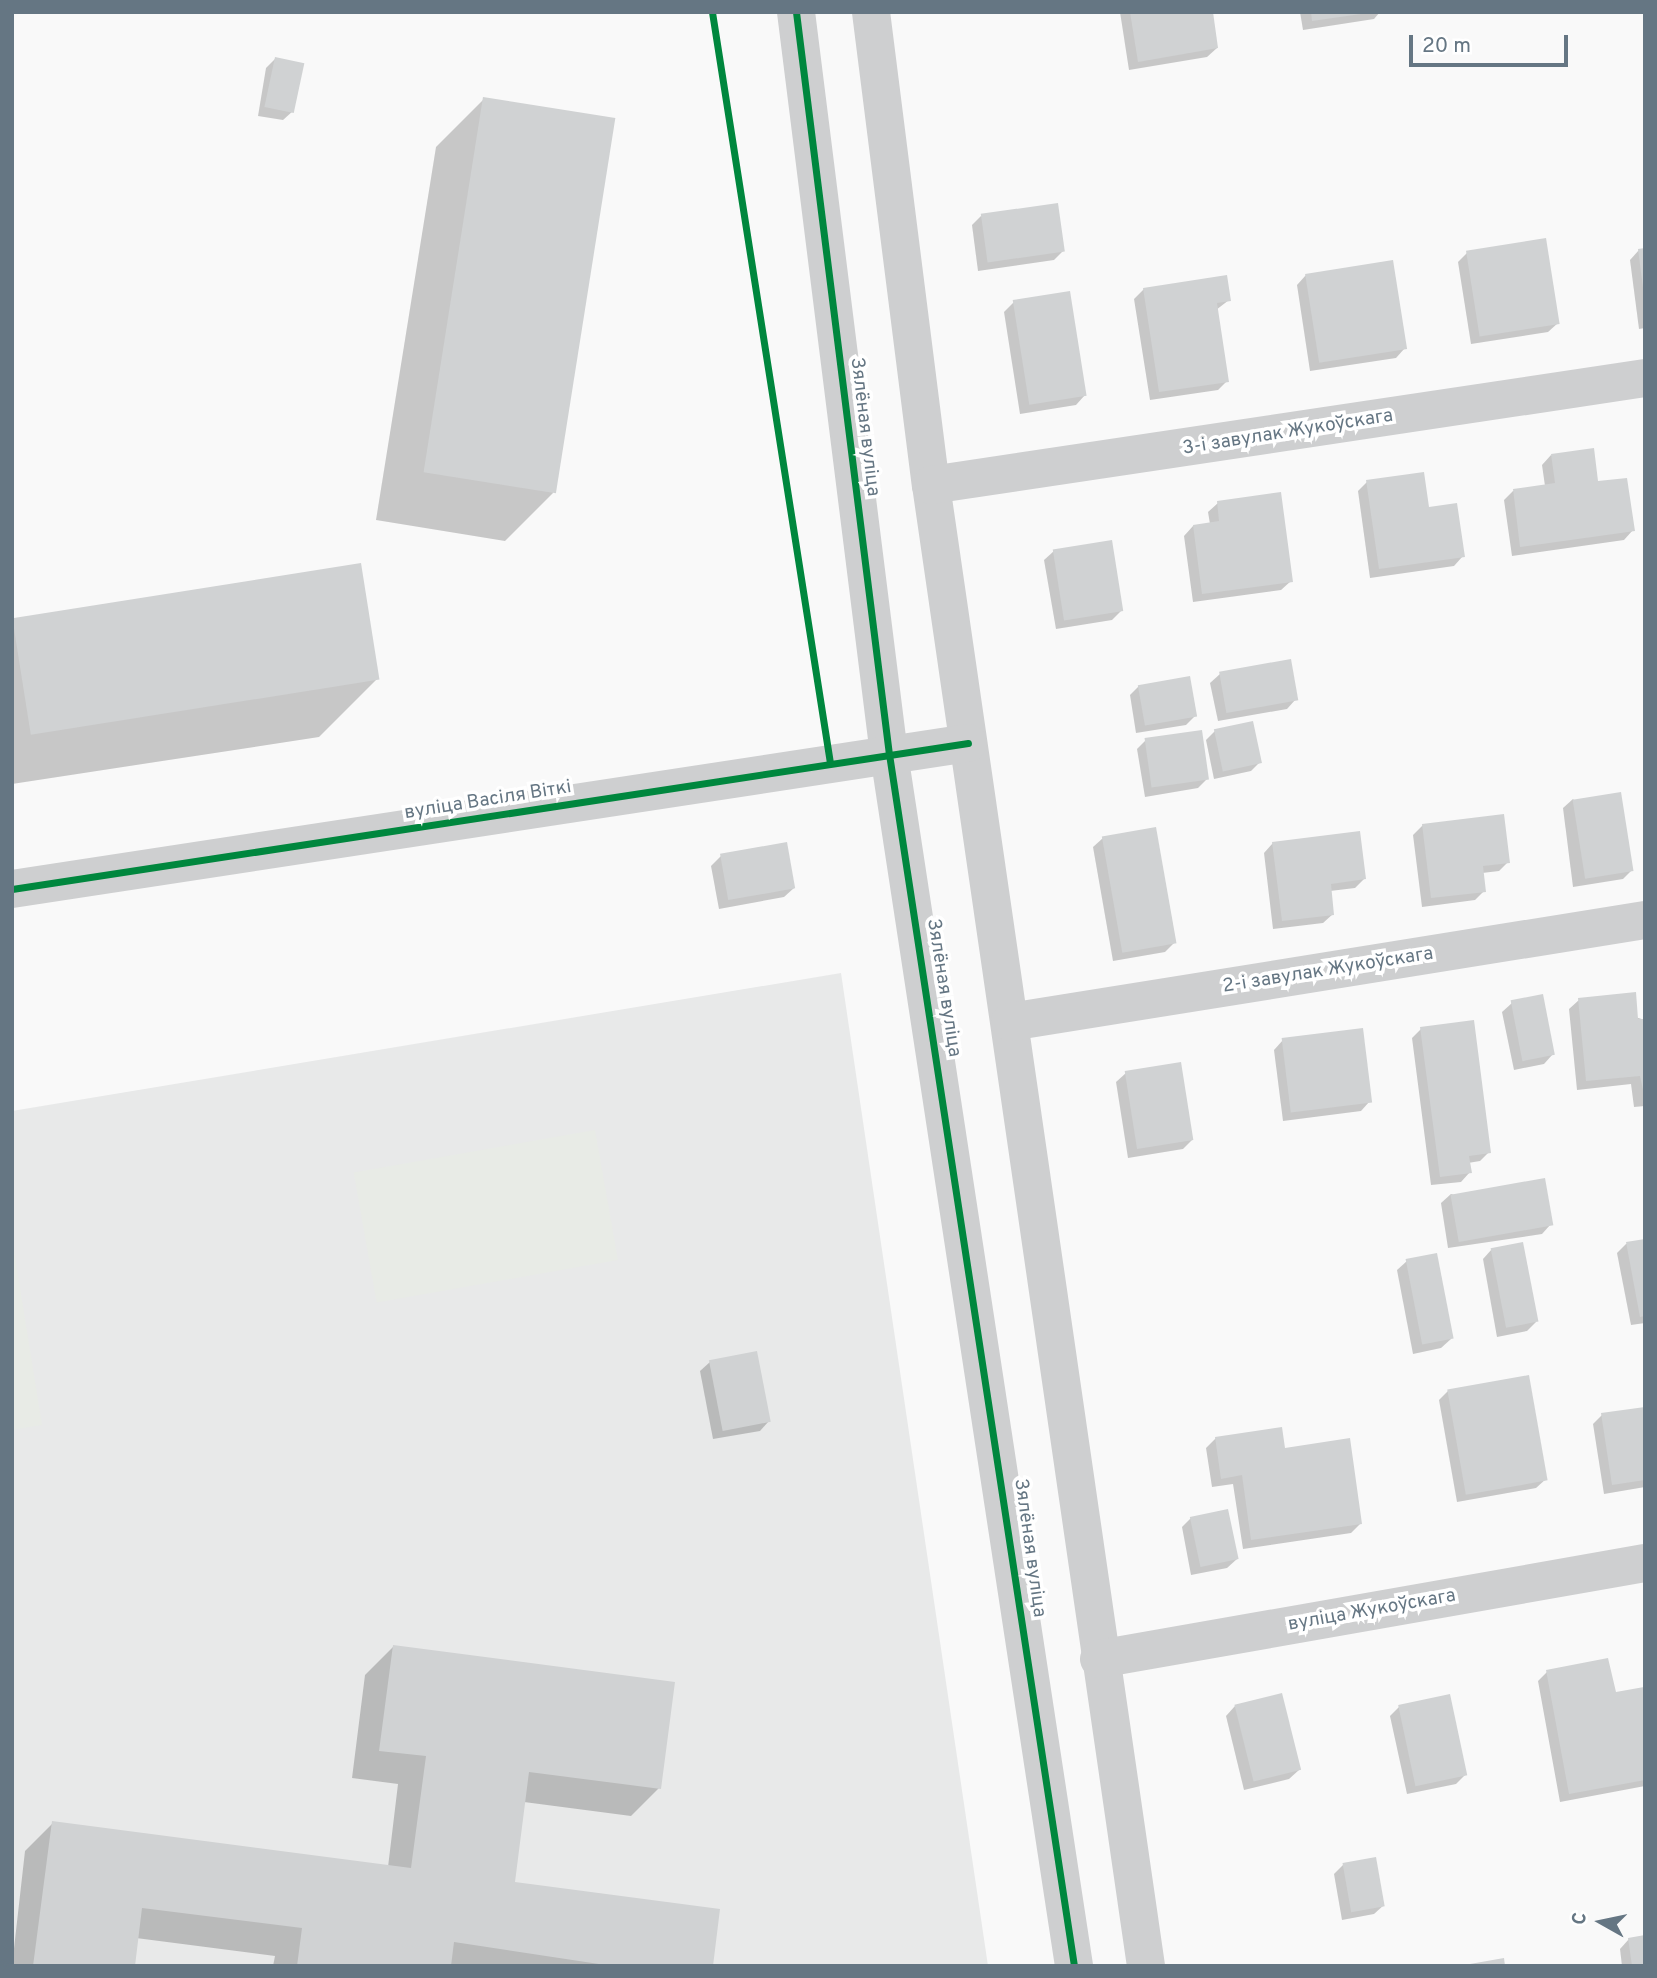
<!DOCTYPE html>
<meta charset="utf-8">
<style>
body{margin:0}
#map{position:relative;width:1657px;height:1978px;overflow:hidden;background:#f9f9f9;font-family:Overpass,sans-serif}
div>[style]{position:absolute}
.built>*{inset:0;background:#e8e9e9}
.green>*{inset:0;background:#e8ebe6;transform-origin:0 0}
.shadow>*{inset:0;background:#0003}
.building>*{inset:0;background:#d0d2d3;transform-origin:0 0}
.minor>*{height:38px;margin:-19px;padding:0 19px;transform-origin:19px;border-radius:19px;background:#cecfd0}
.cycleway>*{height:7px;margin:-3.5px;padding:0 3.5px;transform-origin:3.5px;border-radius:3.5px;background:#00873e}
span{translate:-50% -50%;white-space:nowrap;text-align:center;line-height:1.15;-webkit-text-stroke:7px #fff;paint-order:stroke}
.street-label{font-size:19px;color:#657683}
.frame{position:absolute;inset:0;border:14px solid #657683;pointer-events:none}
.north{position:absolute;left:1566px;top:1887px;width:70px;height:70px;-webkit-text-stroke:5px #fff;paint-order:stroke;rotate:279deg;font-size:19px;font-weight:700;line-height:28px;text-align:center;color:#657683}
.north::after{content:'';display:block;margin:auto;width:24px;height:32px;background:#657683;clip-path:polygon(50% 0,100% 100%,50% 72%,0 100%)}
.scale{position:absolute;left:1409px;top:35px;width:159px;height:32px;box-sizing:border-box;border:4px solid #657683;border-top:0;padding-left:9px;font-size:21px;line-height:24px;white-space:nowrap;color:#657683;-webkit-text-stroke:5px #fff;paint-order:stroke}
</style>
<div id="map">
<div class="built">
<i style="clip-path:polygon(841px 973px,988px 1966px,12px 1966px,12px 1111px)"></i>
</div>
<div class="green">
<i style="left:595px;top:1130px;width:132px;height:245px;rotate:80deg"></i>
<i style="clip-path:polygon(12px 1238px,42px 1425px,12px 1430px)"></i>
</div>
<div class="shadow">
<i style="clip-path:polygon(1120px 12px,1211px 12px,1217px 48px,1207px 57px,1129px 70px)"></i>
<i style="clip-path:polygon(1300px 12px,1380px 12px,1374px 19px,1303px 30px)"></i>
<i style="clip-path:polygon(275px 59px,293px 111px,283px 120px,258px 116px,266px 68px)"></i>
<i style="clip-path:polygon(484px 99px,553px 493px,505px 541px,376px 520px,436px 147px)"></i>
<i style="clip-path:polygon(981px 216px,1063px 251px,1054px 260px,978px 271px,972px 225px)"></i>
<i style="clip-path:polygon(1639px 250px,1645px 250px,1645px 328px,1639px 329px,1630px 260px)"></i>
<i style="clip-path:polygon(1467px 253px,1558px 323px,1548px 332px,1471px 344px,1458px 262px)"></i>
<i style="clip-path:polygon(1306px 275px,1405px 348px,1396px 358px,1310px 371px,1297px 285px)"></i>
<i style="clip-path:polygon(1144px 289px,1229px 300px,1216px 310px,1227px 381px,1218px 390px,1150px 400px,1134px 299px)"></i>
<i style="clip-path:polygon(1014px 302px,1085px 395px,1076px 405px,1020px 414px,1004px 312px)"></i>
<i style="clip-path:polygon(1551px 455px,1597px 483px,1633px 530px,1624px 540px,1512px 556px,1504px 500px,1513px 491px,1545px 486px,1542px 465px)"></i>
<i style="clip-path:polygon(1367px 482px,1428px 509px,1463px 556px,1454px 566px,1370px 578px,1358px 491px)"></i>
<i style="clip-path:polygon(1218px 503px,1291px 581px,1281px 590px,1193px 602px,1184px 536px,1193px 526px,1210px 524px,1208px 512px)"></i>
<i style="clip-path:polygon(1054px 551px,1121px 611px,1112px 620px,1056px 629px,1044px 560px)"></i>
<i style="clip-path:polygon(12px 619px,377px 679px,319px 737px,12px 784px)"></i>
<i style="clip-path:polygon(1220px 674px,1296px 699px,1287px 709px,1218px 721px,1210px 683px)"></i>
<i style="clip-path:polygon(1139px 686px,1195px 716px,1186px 725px,1136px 733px,1130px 695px)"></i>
<i style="clip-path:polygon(1215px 731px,1260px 762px,1251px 771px,1214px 779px,1206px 740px)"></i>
<i style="clip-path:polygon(1146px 740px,1207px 779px,1198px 788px,1145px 797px,1137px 749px)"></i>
<i style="clip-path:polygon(1573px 799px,1632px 870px,1623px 879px,1573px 887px,1563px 808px)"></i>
<i style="clip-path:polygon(1423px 825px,1508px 862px,1499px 871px,1482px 873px,1484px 891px,1475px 900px,1422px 907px,1413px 835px)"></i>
<i style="clip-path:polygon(1103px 838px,1174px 943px,1165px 952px,1113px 961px,1093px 847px)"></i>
<i style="clip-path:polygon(1273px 843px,1364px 879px,1355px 888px,1330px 891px,1333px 914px,1323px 923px,1273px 929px,1264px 853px)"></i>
<i style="clip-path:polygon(721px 856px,794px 888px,784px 897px,719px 909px,711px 866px)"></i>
<i style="clip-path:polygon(1579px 1000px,1645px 1020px,1645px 1106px,1634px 1107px,1631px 1084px,1577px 1090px,1569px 1009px)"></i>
<i style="clip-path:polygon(1512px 1003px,1553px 1054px,1544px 1064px,1514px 1070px,1502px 1012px)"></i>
<i style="clip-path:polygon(1421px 1029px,1489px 1152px,1480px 1161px,1468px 1163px,1470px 1172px,1461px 1182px,1431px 1185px,1412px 1038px)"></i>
<i style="clip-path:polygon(1283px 1040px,1370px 1101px,1361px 1111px,1283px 1121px,1274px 1050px)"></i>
<i style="clip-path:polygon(1126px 1073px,1192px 1140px,1183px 1149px,1128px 1158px,1116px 1082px)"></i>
<i style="clip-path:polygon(1451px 1194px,1551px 1224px,1542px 1234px,1448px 1248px,1441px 1203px)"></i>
<i style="clip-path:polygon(1645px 1241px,1645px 1323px,1631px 1325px,1617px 1253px,1626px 1244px)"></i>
<i style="clip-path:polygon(1492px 1249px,1536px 1322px,1527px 1331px,1497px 1337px,1483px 1259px)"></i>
<i style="clip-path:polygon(1407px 1261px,1451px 1339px,1441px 1348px,1413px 1354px,1397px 1270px)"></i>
<i style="clip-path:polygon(710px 1362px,769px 1421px,760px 1431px,713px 1439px,700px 1371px)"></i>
<i style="clip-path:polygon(1448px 1391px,1546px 1479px,1536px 1488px,1457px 1502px,1439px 1400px)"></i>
<i style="clip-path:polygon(1645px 1409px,1645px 1487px,1604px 1494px,1593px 1424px,1602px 1415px)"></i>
<i style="clip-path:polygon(1216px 1438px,1284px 1450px,1360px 1524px,1351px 1533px,1243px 1549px,1233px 1484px,1212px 1487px,1206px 1448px)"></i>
<i style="clip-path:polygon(1191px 1518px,1237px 1559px,1227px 1568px,1191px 1575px,1182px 1527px)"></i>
<i style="clip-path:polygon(393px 1647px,659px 1788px,631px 1816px,524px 1802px,513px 1884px,711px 1966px,273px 1966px,275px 1956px,136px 1938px,133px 1966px,12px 1966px,25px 1851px,53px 1823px,388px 1867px,398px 1784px,352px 1778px,365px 1675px)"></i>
<i style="clip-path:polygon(1547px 1672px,1614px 1695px,1643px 1689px,1645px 1786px,1560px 1802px,1538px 1681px)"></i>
<i style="clip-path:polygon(1235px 1706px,1299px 1770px,1289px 1779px,1244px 1790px,1226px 1716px)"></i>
<i style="clip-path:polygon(1399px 1707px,1466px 1774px,1456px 1784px,1407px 1794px,1390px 1716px)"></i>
<i style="clip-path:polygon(1344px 1864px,1384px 1905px,1374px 1914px,1342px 1920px,1334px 1874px)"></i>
<i style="clip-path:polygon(1629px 1939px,1645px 1966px,1622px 1966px,1620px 1949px)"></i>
</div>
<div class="building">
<i style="clip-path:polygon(1130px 12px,1213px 12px,1218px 48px,1138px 62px)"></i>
<i style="clip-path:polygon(1311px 12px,1360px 12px,1361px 14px,1312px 21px)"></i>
<i style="left:275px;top:57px;width:30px;height:51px;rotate:12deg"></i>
<i style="left:483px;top:97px;width:134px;height:380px;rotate:9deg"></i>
<i style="left:1058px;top:203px;width:49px;height:78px;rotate:82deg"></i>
<i style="left:1546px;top:238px;width:87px;height:81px;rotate:81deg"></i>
<i style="clip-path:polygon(1645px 248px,1645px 288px,1643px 288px,1638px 249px)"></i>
<i style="left:1393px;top:260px;width:90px;height:89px;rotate:81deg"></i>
<i style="clip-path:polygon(1227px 275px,1231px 301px,1217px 303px,1229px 382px,1159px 392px,1143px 288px)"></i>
<i style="left:1070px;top:291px;width:106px;height:58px;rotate:81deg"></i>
<i style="clip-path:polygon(1594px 448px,1598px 481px,1627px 478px,1635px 531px,1520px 547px,1513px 489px,1555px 483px,1551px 454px)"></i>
<i style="clip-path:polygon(1424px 472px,1429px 507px,1457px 503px,1465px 557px,1379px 569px,1366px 480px)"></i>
<i style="clip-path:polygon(1281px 492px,1293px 582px,1202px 594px,1193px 525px,1219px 521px,1217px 501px)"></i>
<i style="left:1112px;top:540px;width:72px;height:60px;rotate:81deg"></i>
<i style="left:361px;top:563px;width:118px;height:353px;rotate:81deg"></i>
<i style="left:1291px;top:659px;width:42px;height:73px;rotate:80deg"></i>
<i style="left:1190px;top:676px;width:41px;height:53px;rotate:80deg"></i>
<i style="left:1253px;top:721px;width:43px;height:40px;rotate:78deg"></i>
<i style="left:1202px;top:730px;width:50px;height:58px;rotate:82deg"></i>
<i style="left:1621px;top:792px;width:80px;height:49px;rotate:81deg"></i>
<i style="clip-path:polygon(1504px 814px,1510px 863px,1483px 866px,1486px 892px,1431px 898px,1422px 824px)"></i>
<i style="left:1156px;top:827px;width:118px;height:55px;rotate:80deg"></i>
<i style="clip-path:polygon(1360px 831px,1366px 879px,1331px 884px,1334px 915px,1282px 921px,1272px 842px)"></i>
<i style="left:787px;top:842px;width:47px;height:68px;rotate:80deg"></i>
<i style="clip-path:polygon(1636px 992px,1638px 1019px,1645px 1019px,1645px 1099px,1640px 1076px,1586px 1081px,1578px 998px)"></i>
<i style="left:1543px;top:994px;width:62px;height:33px;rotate:79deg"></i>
<i style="clip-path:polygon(1474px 1020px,1491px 1153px,1469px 1156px,1472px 1173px,1440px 1177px,1420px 1027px)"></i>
<i style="left:1363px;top:1028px;width:75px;height:82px;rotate:83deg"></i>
<i style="left:1181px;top:1062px;width:79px;height:57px;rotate:81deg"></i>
<i style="left:1545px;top:1178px;width:48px;height:96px;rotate:80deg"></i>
<i style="clip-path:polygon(1645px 1239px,1645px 1316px,1640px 1317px,1626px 1242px)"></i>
<i style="left:1523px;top:1242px;width:81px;height:33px;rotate:79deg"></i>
<i style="left:1437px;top:1253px;width:87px;height:32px;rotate:79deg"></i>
<i style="left:757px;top:1351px;width:72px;height:49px;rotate:79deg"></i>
<i style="left:1529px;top:1375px;width:107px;height:83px;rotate:80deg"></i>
<i style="clip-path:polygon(1645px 1407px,1645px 1480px,1612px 1485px,1601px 1413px)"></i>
<i style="clip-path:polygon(1282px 1427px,1285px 1448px,1350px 1438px,1362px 1524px,1251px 1540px,1242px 1475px,1221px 1479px,1215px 1437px)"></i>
<i style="left:1228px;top:1509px;width:51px;height:39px;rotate:78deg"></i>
<i style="clip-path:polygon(393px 1645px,675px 1682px,661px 1789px,529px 1772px,515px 1882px,720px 1909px,713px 1966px,612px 1966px,454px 1942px,451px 1966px,297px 1966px,302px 1928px,142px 1908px,135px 1966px,33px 1966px,52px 1821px,411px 1868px,426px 1756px,379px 1751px)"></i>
<i style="clip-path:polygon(1608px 1658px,1616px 1692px,1644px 1687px,1645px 1780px,1569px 1794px,1546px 1670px)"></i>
<i style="left:1282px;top:1693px;width:79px;height:49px;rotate:76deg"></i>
<i style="left:1450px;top:1694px;width:83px;height:53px;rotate:78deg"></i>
<i style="left:1376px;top:1857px;width:50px;height:34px;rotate:80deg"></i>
<i style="clip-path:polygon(1645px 1935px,1645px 1966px,1632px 1966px,1628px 1938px)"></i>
<i style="clip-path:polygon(1504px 1958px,1505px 1966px,1470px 1966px,1470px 1964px)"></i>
</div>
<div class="minor">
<i style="left:796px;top:12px;width:748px;rotate:82.86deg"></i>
<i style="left:889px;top:754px;width:1226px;rotate:81.32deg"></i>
<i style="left:871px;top:12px;width:477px;rotate:82.8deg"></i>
<i style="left:931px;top:485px;width:1497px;rotate:81.74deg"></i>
<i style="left:931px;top:485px;width:722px;rotate:-8.52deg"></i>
<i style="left:12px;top:889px;width:967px;rotate:-8.68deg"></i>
<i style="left:1010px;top:1022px;width:643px;rotate:-9.13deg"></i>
<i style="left:1099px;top:1659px;width:554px;rotate:-9.97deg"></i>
</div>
<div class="cycleway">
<i style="left:712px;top:12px;width:760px;rotate:81.07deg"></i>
<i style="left:796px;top:12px;width:748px;rotate:82.86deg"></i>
<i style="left:889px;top:754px;width:1226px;rotate:81.32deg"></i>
<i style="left:12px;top:889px;width:967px;rotate:-8.68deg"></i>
</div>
<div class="street-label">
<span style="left:864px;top:427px;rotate:83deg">Зялёная вуліца</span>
<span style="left:1288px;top:433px;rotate:-9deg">3-і завулак Жукоўскага</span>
<span style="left:488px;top:801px;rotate:-9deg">вуліца Васіля Віткі</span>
<span style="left:1328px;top:971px;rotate:-9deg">2-і завулак Жукоўскага</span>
<span style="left:943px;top:988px;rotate:81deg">Зялёная вуліца</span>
<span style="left:1029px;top:1548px;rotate:82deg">Зялёная вуліца</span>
<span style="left:1372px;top:1611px;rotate:-10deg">вуліца Жукоўскага</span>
</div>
<div class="frame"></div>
<div class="north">С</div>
<div class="scale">20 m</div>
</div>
